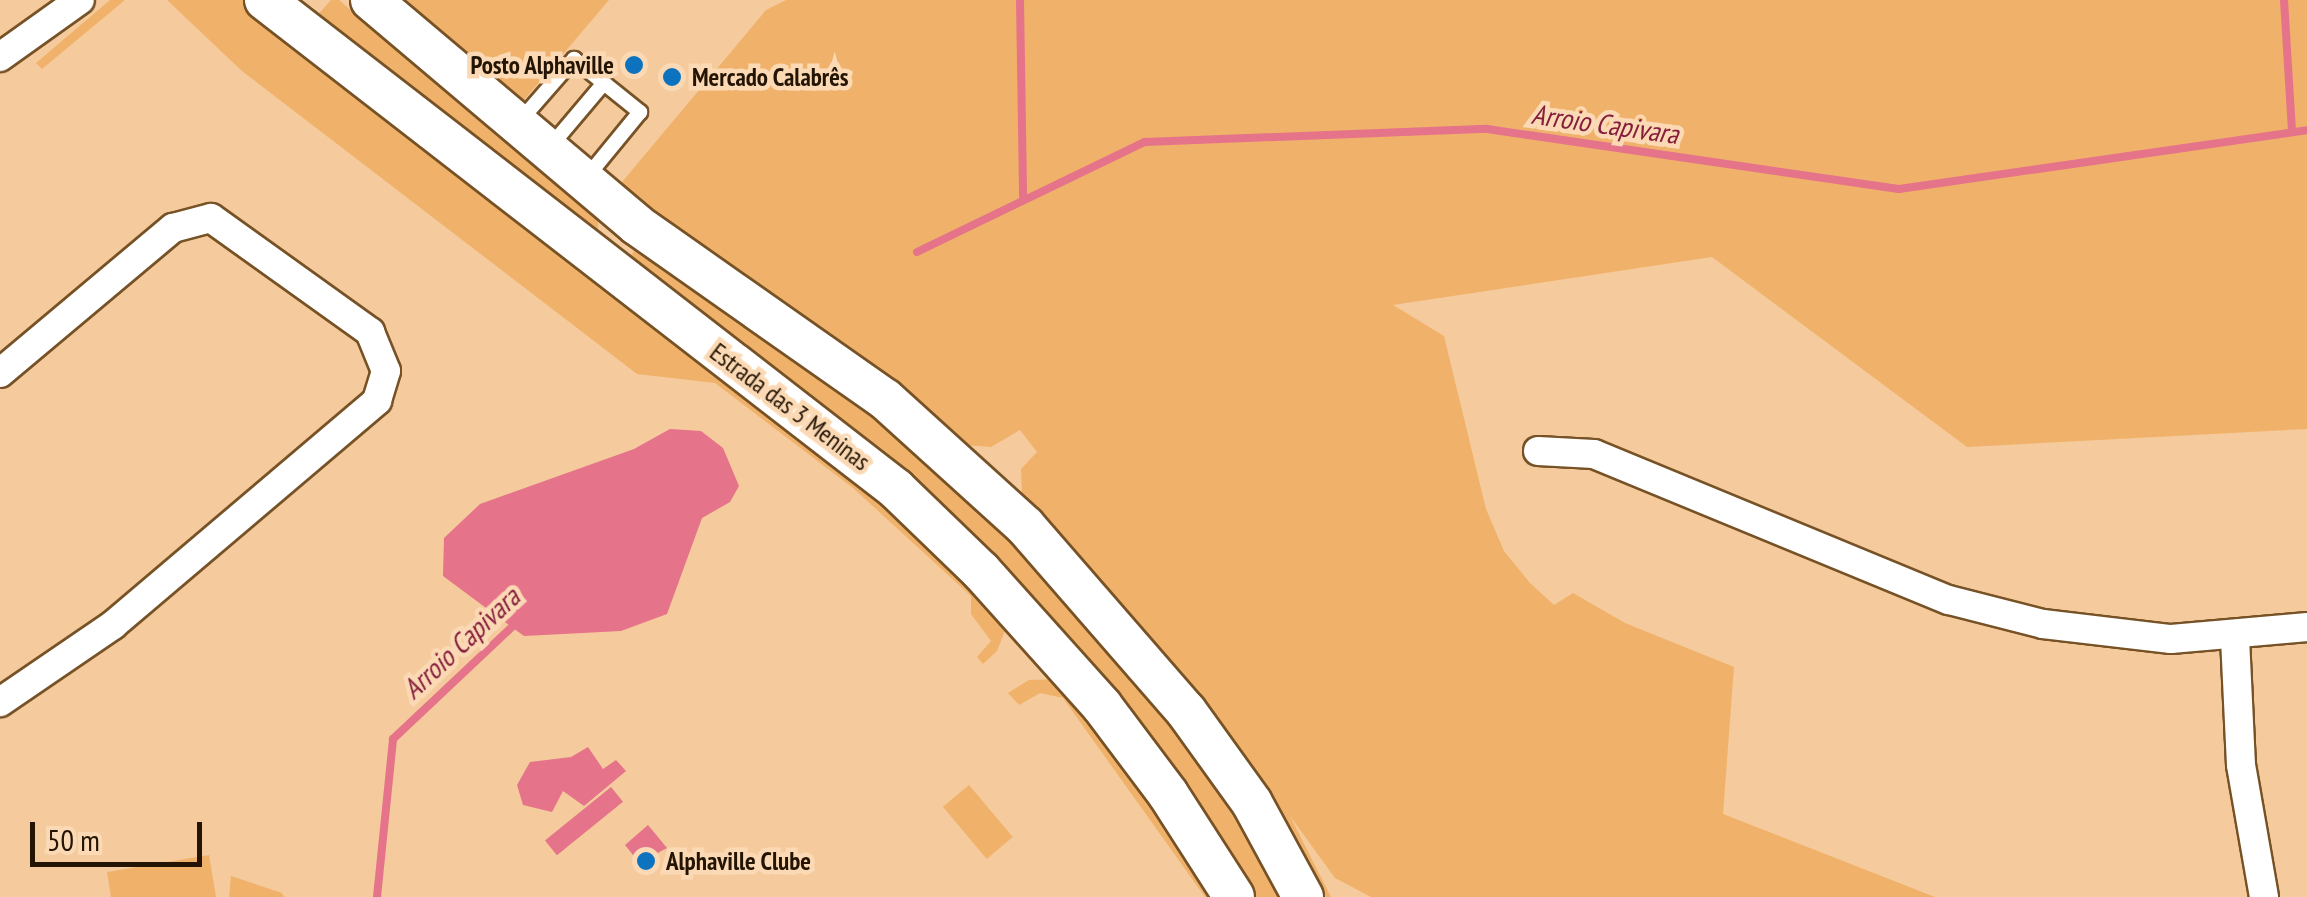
<!DOCTYPE html>
<meta charset="utf-8">
<style>
body{margin:0}
#map{position:relative;width:2307px;height:897px;overflow:hidden;background:#f5ca9c;font-family:"PT Sans Narrow",sans-serif}
div>[style]{position:absolute}
.green>*{inset:0;background:#f0b26a;transform-origin:0 0}
.water>*{inset:0;background:#e5738a;transform-origin:0 0}
.stream>*{height:8px;margin:-4px;padding:0 4px;transform-origin:4px;border-radius:4px;background:#e5738a}
.roads{filter:drop-shadow(2px 0 #765226) drop-shadow(-2px 0 #765226) drop-shadow(0 2px #765226) drop-shadow(0 -2px #765226)}
.lane>*{height:14px;margin:-7px;padding:0 7px;transform-origin:7px;border-radius:7px;background:#fff}
.street>*{height:28px;margin:-14px;padding:0 14px;transform-origin:14px;border-radius:14px;background:#fff}
.secondary>*{height:40px;margin:-20px;padding:0 20px;transform-origin:20px;border-radius:20px;background:#fff}
.dots>*{width:28px;height:28px;translate:-50% -50%;box-sizing:border-box;border:5px solid #fbd9b5;border-radius:50%}
span{translate:-50% -50%;white-space:nowrap;text-align:center;line-height:1.15;-webkit-text-stroke:9px #fbd9b5;paint-order:stroke}
.poi-label{font-size:25px;color:#231403;font-weight:700}
.right{translate:-100% -50%;text-align:right}
.left{translate:0 -50%;text-align:left}
.street-label{font-size:25px;color:#231403}
.water-label{font-size:28px;color:#851e3c;font-style:italic}
.scale{position:absolute;left:30px;top:822px;width:172px;height:45px;box-sizing:border-box;border:5px solid #231403;border-top:0;padding-left:12px;font-size:30px;line-height:35px;white-space:nowrap;color:#231403;-webkit-text-stroke:8px #fbd9b5;paint-order:stroke}
</style>
<div id="map">
<div class="green">
<i style="clip-path:polygon(110px 0,125px 0,42px 69px,36px 63px)"></i>
<i style="clip-path:polygon(167px 0,243px 0,293px 45px,855px 470px,1007px 626px,997px 651px,983px 664px,977px 657px,991px 641px,971px 614px,971px 596px,853px 488px,715px 383px,637px 374px,242px 71px)"></i>
<i style="clip-path:polygon(331px 0,339px 0,492px 132px,598px 212px,598px 236px,316px 17px)"></i>
<i style="clip-path:polygon(394px 0,609px 0,518px 107px)"></i>
<i style="clip-path:polygon(786px 0,2307px 0,2307px 429px,1967px 447px,1712px 257px,1393px 305px,1444px 336px,1486px 509px,1504px 551px,1530px 583px,1554px 605px,1573px 593px,1625px 623px,1734px 667px,1723px 814px,1935px 897px,1371px 897px,1335px 878px,1290px 816px,1331px 897px,1315px 897px,1205px 708px,1022px 494px,1021px 469px,1037px 452px,1020px 430px,991px 447px,965px 445px,617px 188px,766px 10px)"></i>
<i style="clip-path:polygon(639px 245px,879px 418px,1037px 561px,1182px 735px,1284px 897px,1249px 897px,1111px 696px,623px 265px)"></i>
<i style="clip-path:polygon(1060px 679px,1222px 897px,1205px 897px,1063px 698px,1040px 693px,1019px 705px,1008px 693px,1029px 680px)"></i>
<i style="left:969px;top:785px;width:68px;height:34px;rotate:50deg"></i>
<i style="clip-path:polygon(209px 855px,216px 897px,111px 897px,107px 872px)"></i>
<i style="clip-path:polygon(231px 876px,282px 893px,284px 897px,229px 897px)"></i>
</div>
<div class="water">
<i style="clip-path:polygon(670px 429px,701px 431px,723px 448px,739px 486px,730px 502px,702px 518px,667px 614px,621px 631px,524px 636px,443px 576px,444px 538px,480px 504px,634px 449px)"></i>
<i style="clip-path:polygon(588px 747px,603px 769px,616px 760px,626px 771px,584px 806px,563px 791px,552px 812px,523px 805px,517px 785px,530px 762px,571px 757px)"></i>
<i style="left:611px;top:787px;width:19px;height:85px;rotate:51deg"></i>
<i style="clip-path:polygon(648px 825px,667px 848px,648px 858px,633px 855px,625px 845px)"></i>
</div>
<div class="stream">
<i style="left:1020px;top:0;width:200px;rotate:89.1deg"></i>
<i style="left:2284px;top:0;width:130px;rotate:86.5deg"></i>
<i style="left:917px;top:252px;width:253px;rotate:-25.8deg"></i>
<i style="left:1145px;top:142px;width:342px;rotate:-2.2deg"></i>
<i style="left:1487px;top:129px;width:416px;rotate:8.3deg"></i>
<i style="left:1899px;top:189px;width:412px;rotate:-8.2deg"></i>
<i style="left:377px;top:897px;width:159px;rotate:-84.2deg"></i>
<i style="left:393px;top:739px;width:170px;rotate:-43.3deg"></i>
</div>
<div class="roads">
<div class="lane">
<i style="left:519px;top:122px;width:84px;rotate:-48.9deg"></i>
<i style="left:574px;top:59px;width:85px;rotate:38.8deg"></i>
<i style="left:640px;top:112px;width:85px;rotate:129.3deg"></i>
<i style="left:549px;top:148px;width:85px;rotate:-49.8deg"></i>
</div>
<div class="street">
<i style="left:0;top:57px;width:98px;rotate:-35.5deg"></i>
<i style="left:0;top:373px;width:226px;rotate:-40deg"></i>
<i style="left:173px;top:228px;width:39px;rotate:-15deg"></i>
<i style="left:211px;top:218px;width:196px;rotate:35.6deg"></i>
<i style="left:370px;top:332px;width:42px;rotate:67.7deg"></i>
<i style="left:386px;top:371px;width:31px;rotate:107deg"></i>
<i style="left:377px;top:401px;width:346px;rotate:139.7deg"></i>
<i style="left:113px;top:625px;width:137px;rotate:145.7deg"></i>
<i style="left:1538px;top:451px;width:56px;rotate:3.1deg"></i>
<i style="left:1594px;top:454px;width:384px;rotate:22.4deg"></i>
<i style="left:1949px;top:600px;width:97px;rotate:14.3deg"></i>
<i style="left:2043px;top:624px;width:129px;rotate:6.7deg"></i>
<i style="left:2171px;top:639px;width:137px;rotate:-5deg"></i>
<i style="left:2235px;top:638px;width:127px;rotate:87.3deg"></i>
<i style="left:2241px;top:765px;width:134px;rotate:80.1deg"></i>
</div>
<div class="secondary">
<i style="left:265px;top:0;width:798px;rotate:37.77deg"></i>
<i style="left:896px;top:489px;width:118px;rotate:44deg"></i>
<i style="left:981px;top:571px;width:181px;rotate:48.1deg"></i>
<i style="left:1102px;top:706px;width:110px;rotate:53.1deg"></i>
<i style="left:1168px;top:794px;width:122px;rotate:57.3deg"></i>
<i style="left:371px;top:0;width:348px;rotate:40.2deg"></i>
<i style="left:637px;top:225px;width:303px;rotate:35.1deg"></i>
<i style="left:885px;top:399px;width:189px;rotate:42.2deg"></i>
<i style="left:1025px;top:526px;width:245px;rotate:49deg"></i>
<i style="left:1186px;top:711px;width:113px;rotate:54.3deg"></i>
<i style="left:1252px;top:803px;width:107px;rotate:61.5deg"></i>
</div>
</div>
<div class="dots">
<i style="left:634px;top:65px;background:#0e73bf"></i>
<i style="left:672px;top:77px;background:#0e73bf"></i>
<i style="left:646px;top:861px;background:#0e73bf"></i>
</div>
<div class="poi-label">
<span class="right" style="left:614px;top:65px">Posto Alphaville</span>
<span class="left" style="left:692px;top:77px">Mercado Calabrês</span>
<span class="left" style="left:666px;top:861px">Alphaville Clube</span>
</div>
<div class="street-label">
<span style="left:790px;top:407px;rotate:37deg">Estrada das 3 Meninas</span>
</div>
<div class="water-label">
<span style="left:1605px;top:124px;rotate:8deg">Arroio Capivara</span>
<span style="left:461px;top:643px;rotate:-43deg">Arroio Capivara</span>
</div>
<div class="scale">50 m</div>
</div>
